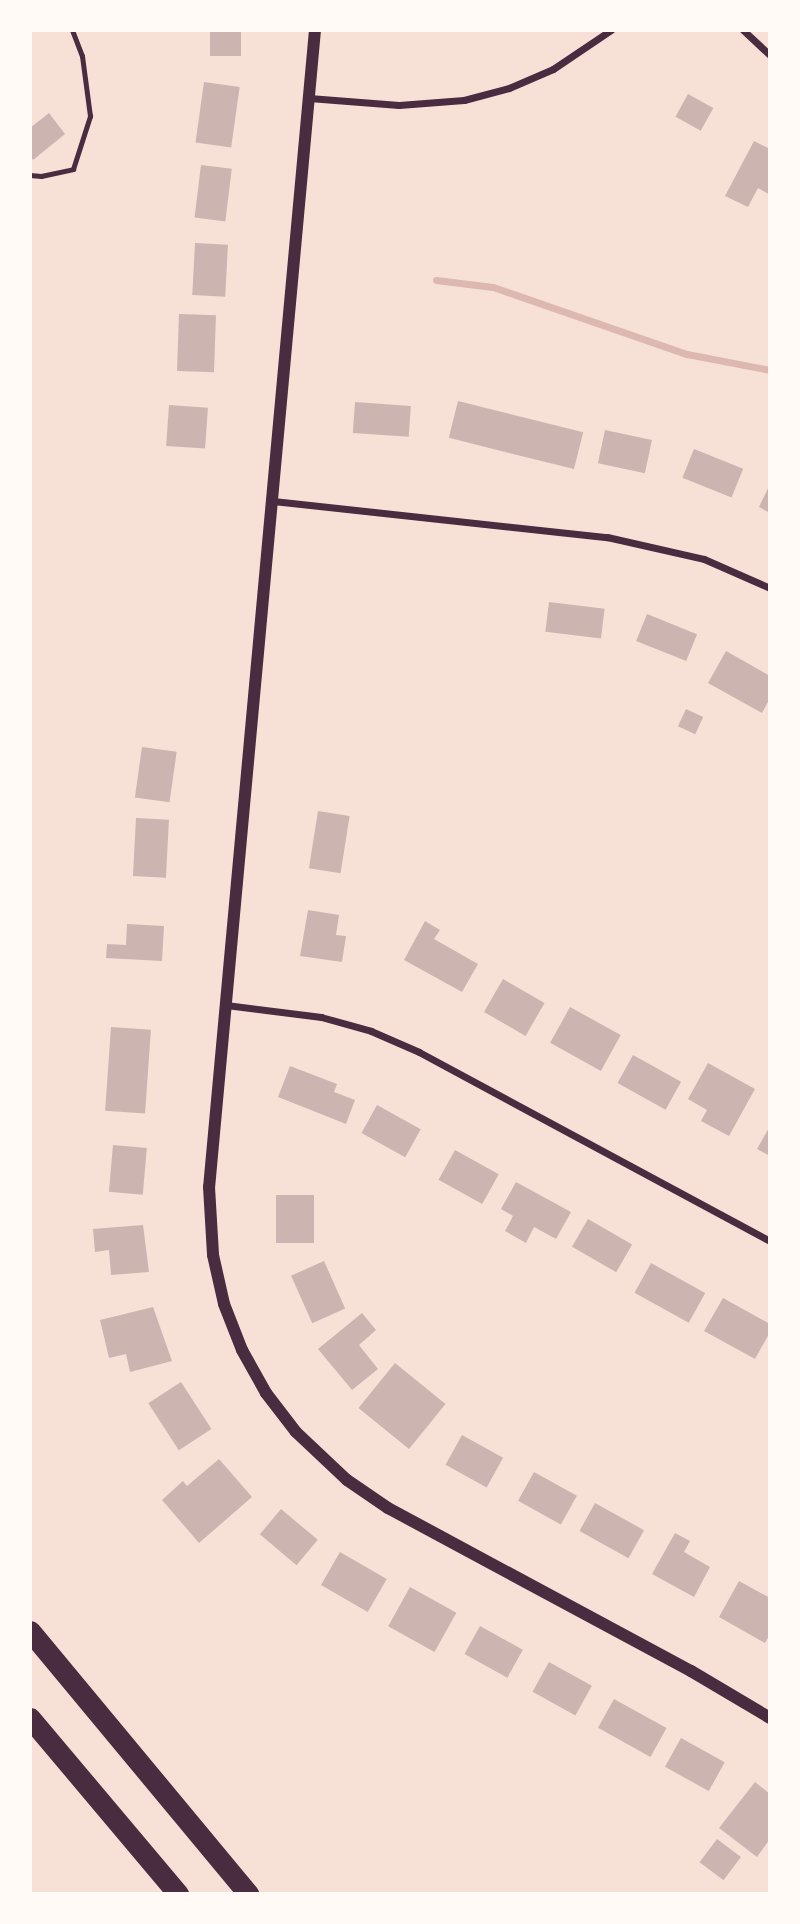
<!DOCTYPE html>
<style>
body{margin:0}
#map{position:relative;width:800px;height:1924px;overflow:hidden;background:#f7e1d7;font-family:"Crimson Pro",serif}
div>[style]{position:absolute}
.stream>*{height:7px;margin:-3.5px;padding:0 3.5px;transform-origin:3.5px;border-radius:3.5px;background:#dcb8b0}
.building>*{inset:0;background:#ccb4b1;transform-origin:0 0}
.service>*{height:5px;margin:-2.5px;padding:0 2.5px;transform-origin:2.5px;border-radius:2.5px;background:#4a2c40}
.minor>*{height:7px;margin:-3.5px;padding:0 3.5px;transform-origin:3.5px;border-radius:3.5px;background:#4a2c40}
.tertiary>*{height:12px;margin:-6px;padding:0 6px;transform-origin:6px;border-radius:6px;background:#4a2c40}
.motorway>*{height:21px;margin:-10.5px;padding:0 10.5px;transform-origin:10.5px;border-radius:10.5px;background:#4a2c40}
span{translate:-50% -50%;white-space:nowrap;text-align:center;line-height:1.15;-webkit-text-stroke:5px #fffaf5;paint-order:stroke}
.frame{position:absolute;inset:0;border:32px solid #fffaf5;pointer-events:none}
</style>
<div id="map">
<div class="stream">
<i style="left:436px;top:280px;width:57px;rotate:7deg"></i>
<i style="left:493px;top:287px;width:205px;rotate:19.1deg"></i>
<i style="left:687px;top:354px;width:85px;rotate:10.9deg"></i>
</div>
<div class="building">
<i style="left:210px;top:30px;width:31px;height:26px"></i>
<i style="left:204px;top:82px;width:36px;height:61px;rotate:8deg"></i>
<i style="left:688px;top:94px;width:29px;height:26px;rotate:29deg"></i>
<i style="clip-path:polygon(49px 113px,65px 134px,33px 160px,30px 156px,30px 128px)"></i>
<i style="clip-path:polygon(754px 141px,770px 149px,770px 195px,758px 188px,748px 207px,725px 196px)"></i>
<i style="left:201px;top:165px;width:31px;height:53px;rotate:7deg"></i>
<i style="left:195px;top:243px;width:33px;height:52px;rotate:3deg"></i>
<i style="left:179px;top:314px;width:37px;height:57px;rotate:2deg"></i>
<i style="left:458px;top:401px;width:129px;height:38px;rotate:14deg"></i>
<i style="left:355px;top:402px;width:56px;height:31px;rotate:4deg"></i>
<i style="left:169px;top:405px;width:39px;height:41px;rotate:4deg"></i>
<i style="left:605px;top:430px;width:48px;height:34px;rotate:12deg"></i>
<i style="left:694px;top:449px;width:53px;height:31px;rotate:22deg"></i>
<i style="clip-path:polygon(770px 484px,770px 513px,759px 507px)"></i>
<i style="left:549px;top:602px;width:56px;height:30px;rotate:7deg"></i>
<i style="left:647px;top:614px;width:54px;height:29px;rotate:22deg"></i>
<i style="clip-path:polygon(726px 651px,770px 676px,770px 698px,762px 713px,708px 683px)"></i>
<i style="left:686px;top:709px;width:19px;height:19px;rotate:25deg"></i>
<i style="left:142px;top:747px;width:35px;height:51px;rotate:8deg"></i>
<i style="left:318px;top:811px;width:32px;height:58px;rotate:9deg"></i>
<i style="left:136px;top:818px;width:33px;height:58px;rotate:3deg"></i>
<i style="clip-path:polygon(308px 910px,339px 915px,336px 935px,346px 936px,342px 962px,300px 956px)"></i>
<i style="clip-path:polygon(425px 921px,440px 930px,434px 939px,478px 964px,462px 992px,404px 960px)"></i>
<i style="clip-path:polygon(127px 924px,164px 926px,162px 961px,106px 958px,107px 944px,126px 945px)"></i>
<i style="left:503px;top:979px;width:48px;height:38px;rotate:30deg"></i>
<i style="left:570px;top:1007px;width:58px;height:41px;rotate:29deg"></i>
<i style="left:111px;top:1027px;width:40px;height:84px;rotate:4deg"></i>
<i style="left:633px;top:1055px;width:55px;height:32px;rotate:29deg"></i>
<i style="clip-path:polygon(708px 1063px,755px 1089px,729px 1136px,701px 1121px,707px 1110px,688px 1099px)"></i>
<i style="clip-path:polygon(290px 1066px,337px 1084px,334px 1092px,355px 1100px,346px 1124px,278px 1097px)"></i>
<i style="left:377px;top:1105px;width:50px;height:32px;rotate:29deg"></i>
<i style="clip-path:polygon(770px 1126px,770px 1156px,757px 1149px)"></i>
<i style="left:113px;top:1145px;width:34px;height:47px;rotate:5deg"></i>
<i style="left:455px;top:1150px;width:50px;height:34px;rotate:29deg"></i>
<i style="clip-path:polygon(516px 1182px,571px 1212px,556px 1239px,534px 1227px,526px 1243px,505px 1231px,513px 1216px,501px 1209px)"></i>
<i style="left:276px;top:1195px;width:38px;height:48px"></i>
<i style="left:588px;top:1219px;width:51px;height:32px;rotate:30deg"></i>
<i style="clip-path:polygon(143px 1225px,149px 1272px,111px 1275px,109px 1250px,95px 1252px,93px 1229px)"></i>
<i style="left:324px;top:1261px;width:52px;height:36px;rotate:66deg"></i>
<i style="left:651px;top:1263px;width:62px;height:34px;rotate:29deg"></i>
<i style="clip-path:polygon(723px 1298px,770px 1324px,770px 1332px,755px 1359px,704px 1331px)"></i>
<i style="clip-path:polygon(153px 1307px,172px 1361px,130px 1372px,126px 1354px,109px 1358px,100px 1320px)"></i>
<i style="clip-path:polygon(362px 1313px,376px 1330px,359px 1345px,378px 1369px,352px 1390px,318px 1349px)"></i>
<i style="left:395px;top:1363px;width:65px;height:58px;rotate:39deg"></i>
<i style="left:181px;top:1382px;width:56px;height:39px;rotate:57deg"></i>
<i style="left:462px;top:1435px;width:47px;height:34px;rotate:29deg"></i>
<i style="clip-path:polygon(219px 1459px,252px 1497px,199px 1543px,162px 1500px,183px 1481px,187px 1486px)"></i>
<i style="left:534px;top:1472px;width:49px;height:33px;rotate:29deg"></i>
<i style="left:595px;top:1503px;width:56px;height:32px;rotate:29deg"></i>
<i style="left:281px;top:1509px;width:48px;height:33px;rotate:40deg"></i>
<i style="clip-path:polygon(675px 1533px,690px 1541px,684px 1552px,710px 1567px,694px 1597px,652px 1574px)"></i>
<i style="left:340px;top:1552px;width:54px;height:38px;rotate:30deg"></i>
<i style="clip-path:polygon(739px 1581px,770px 1598px,770px 1634px,765px 1643px,719px 1617px)"></i>
<i style="left:410px;top:1587px;width:53px;height:45px;rotate:29deg"></i>
<i style="left:480px;top:1626px;width:49px;height:32px;rotate:29deg"></i>
<i style="left:549px;top:1662px;width:49px;height:34px;rotate:29deg"></i>
<i style="left:614px;top:1699px;width:60px;height:33px;rotate:29deg"></i>
<i style="left:681px;top:1738px;width:50px;height:33px;rotate:29deg"></i>
<i style="clip-path:polygon(755px 1782px,770px 1794px,770px 1839px,757px 1857px,719px 1828px)"></i>
<i style="left:717px;top:1839px;width:30px;height:29px;rotate:37deg"></i>
</div>
<div class="service">
<i style="left:30px;top:175px;width:11px;rotate:5deg"></i>
<i style="left:41px;top:176px;width:33px;rotate:-12deg"></i>
<i style="left:73px;top:169px;width:56px;rotate:-72.2deg"></i>
<i style="left:90px;top:116px;width:61px;rotate:-97.6deg"></i>
<i style="left:82px;top:56px;width:28px;rotate:-111deg"></i>
</div>
<div class="minor">
<i style="left:743px;top:30px;width:37px;rotate:43deg"></i>
<i style="left:309px;top:98px;width:90px;rotate:4.4deg"></i>
<i style="left:399px;top:105px;width:65px;rotate:-4.4deg"></i>
<i style="left:464px;top:100px;width:47px;rotate:-14.9deg"></i>
<i style="left:509px;top:88px;width:48px;rotate:-23.4deg"></i>
<i style="left:553px;top:69px;width:70px;rotate:-33.9deg"></i>
<i style="left:273px;top:501px;width:336px;rotate:6.2deg"></i>
<i style="left:607px;top:537px;width:99px;rotate:12.8deg"></i>
<i style="left:704px;top:559px;width:72px;rotate:23.7deg"></i>
<i style="left:226px;top:1005px;width:96px;rotate:7.2deg"></i>
<i style="left:321px;top:1017px;width:52px;rotate:15.6deg"></i>
<i style="left:371px;top:1031px;width:52px;rotate:23.6deg"></i>
<i style="left:419px;top:1052px;width:399px;rotate:28.3deg"></i>
</div>
<div class="tertiary">
<i style="left:315px;top:30px;width:1162px;rotate:95.23deg"></i>
<i style="left:209px;top:1187px;width:68px;rotate:86.6deg"></i>
<i style="left:213px;top:1255px;width:50px;rotate:77.3deg"></i>
<i style="left:224px;top:1304px;width:49px;rotate:68.6deg"></i>
<i style="left:242px;top:1350px;width:49px;rotate:60.8deg"></i>
<i style="left:266px;top:1393px;width:49px;rotate:52.4deg"></i>
<i style="left:296px;top:1432px;width:70px;rotate:43.3deg"></i>
<i style="left:347px;top:1480px;width:50px;rotate:34.3deg"></i>
<i style="left:388px;top:1508px;width:344px;rotate:28.3deg"></i>
<i style="left:691px;top:1671px;width:92px;rotate:30.7deg"></i>
</div>
<div class="motorway">
<i style="left:30px;top:1631px;width:342px;rotate:50.3deg"></i>
<i style="left:30px;top:1718px;width:230px;rotate:49.9deg"></i>
</div>
<div class="frame"></div>
</div>
